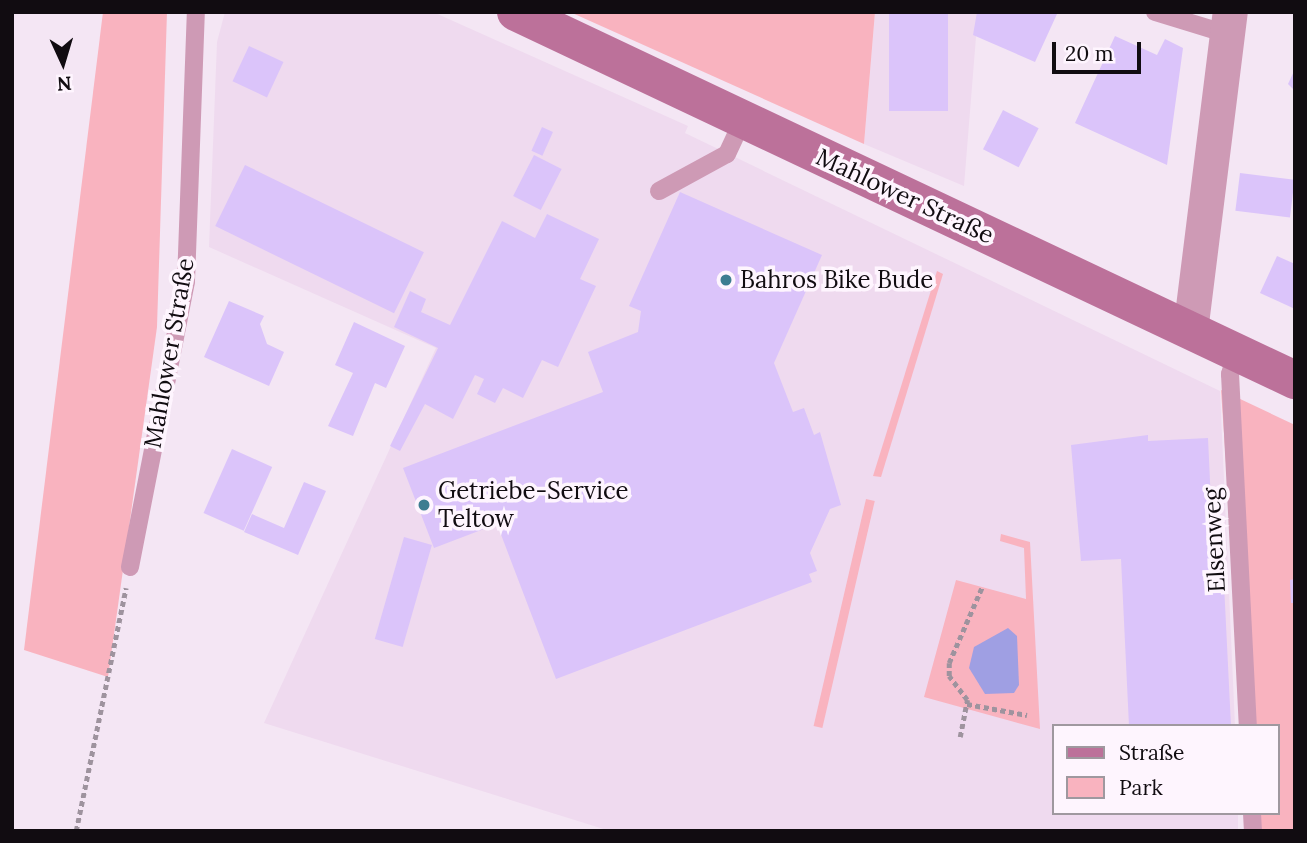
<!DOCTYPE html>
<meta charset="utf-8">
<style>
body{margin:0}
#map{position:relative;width:1307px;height:843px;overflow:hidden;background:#f4e6f4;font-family:Lora,serif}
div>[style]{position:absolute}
.built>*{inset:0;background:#efdaef}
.green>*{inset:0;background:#f9b3bf;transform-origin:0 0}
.water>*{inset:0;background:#9f9fe3}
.building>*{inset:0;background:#dbc4fa;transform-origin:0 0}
.path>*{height:4.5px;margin-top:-2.25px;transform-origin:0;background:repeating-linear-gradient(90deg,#9e939e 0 5px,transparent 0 8.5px)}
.lane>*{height:18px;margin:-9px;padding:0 9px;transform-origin:9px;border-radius:9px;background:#ce9ab5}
.street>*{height:35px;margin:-17.5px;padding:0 17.5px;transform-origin:17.5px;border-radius:17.5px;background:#ce9ab5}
.secondary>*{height:38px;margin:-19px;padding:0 19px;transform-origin:19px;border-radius:19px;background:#bc719a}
.dots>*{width:19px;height:19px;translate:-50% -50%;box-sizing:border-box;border:4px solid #fef5fe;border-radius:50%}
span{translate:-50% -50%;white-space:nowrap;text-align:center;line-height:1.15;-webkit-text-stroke:7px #fef5fe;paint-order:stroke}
.street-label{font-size:24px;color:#110c11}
.poi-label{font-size:24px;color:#110c11}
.left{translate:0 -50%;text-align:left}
.frame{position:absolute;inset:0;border:14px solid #110c11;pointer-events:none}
.legend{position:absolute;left:1052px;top:724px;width:228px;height:91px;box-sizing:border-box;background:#fef5fe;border:2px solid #9f989f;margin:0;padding:9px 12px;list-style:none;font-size:21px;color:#110c11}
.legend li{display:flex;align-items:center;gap:14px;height:35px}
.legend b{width:35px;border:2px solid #9f989f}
.north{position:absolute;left:28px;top:28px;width:70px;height:70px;-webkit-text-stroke:5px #fef5fe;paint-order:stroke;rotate:176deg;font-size:19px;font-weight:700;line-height:28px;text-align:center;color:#110c11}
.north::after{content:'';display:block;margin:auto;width:24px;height:32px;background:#110c11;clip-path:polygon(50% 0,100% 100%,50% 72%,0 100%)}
.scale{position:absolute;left:1052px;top:42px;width:89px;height:32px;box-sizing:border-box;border:4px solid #110c11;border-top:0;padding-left:9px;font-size:21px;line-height:24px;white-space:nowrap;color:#110c11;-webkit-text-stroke:5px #fef5fe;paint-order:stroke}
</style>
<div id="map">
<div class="built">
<i style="clip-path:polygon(225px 12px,433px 12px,688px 126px,685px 133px,1220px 391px,1235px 726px,1053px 726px,1053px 813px,1238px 813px,1238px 831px,610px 831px,264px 723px,436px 348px,209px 247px,217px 42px)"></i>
<i style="clip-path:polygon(875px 12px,978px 12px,964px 186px,864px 144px)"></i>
</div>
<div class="green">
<i style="clip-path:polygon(103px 12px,167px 12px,157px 327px,108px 677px,24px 650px)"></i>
<i style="clip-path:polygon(570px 12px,875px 12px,864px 144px)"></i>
<i style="clip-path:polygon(937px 271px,943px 274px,881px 477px,873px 476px)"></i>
<i style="clip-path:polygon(1221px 390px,1295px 425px,1295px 831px,1251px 831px,1250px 813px,1277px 813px,1277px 726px,1244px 726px)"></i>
<i style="left:866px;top:499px;width:9px;height:233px;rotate:13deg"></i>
<i style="clip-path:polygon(1001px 534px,1030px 542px,1040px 729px,924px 697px,956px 580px,1026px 599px,1024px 548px,1000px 541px)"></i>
</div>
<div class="water">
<i style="clip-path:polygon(1008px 628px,1017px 636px,1019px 685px,1014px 693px,985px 694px,969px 668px,974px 647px)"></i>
</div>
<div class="building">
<i style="left:889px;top:12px;width:59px;height:99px"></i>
<i style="clip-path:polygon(977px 12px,1053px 12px,1057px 14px,1035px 62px,973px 35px)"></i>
<i style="clip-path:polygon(1115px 36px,1157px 55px,1165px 39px,1183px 48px,1167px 165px,1075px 123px)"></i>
<i style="left:249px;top:46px;width:38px;height:39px;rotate:25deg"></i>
<i style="clip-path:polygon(1295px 69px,1295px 91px,1288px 84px)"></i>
<i style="left:1003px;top:110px;width:40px;height:44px;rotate:27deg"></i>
<i style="left:542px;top:127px;width:12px;height:26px;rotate:24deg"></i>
<i style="left:534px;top:155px;width:31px;height:46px;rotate:27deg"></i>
<i style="left:245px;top:165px;width:199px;height:68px;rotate:26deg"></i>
<i style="left:1240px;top:173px;width:55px;height:38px;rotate:7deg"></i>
<i style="clip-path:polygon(680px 192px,822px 255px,774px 363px,793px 412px,804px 408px,814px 435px,820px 432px,841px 505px,830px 509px,810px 553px,817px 571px,809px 574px,812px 582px,556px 679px,497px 524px,434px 548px,403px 468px,603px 392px,588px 352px,638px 332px,641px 311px,629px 306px)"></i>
<i style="clip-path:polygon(547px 214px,599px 239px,580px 279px,596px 286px,558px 367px,542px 360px,523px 398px,503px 388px,495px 403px,477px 394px,484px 379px,475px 375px,453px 419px,425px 404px,400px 451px,390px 446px,438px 348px,394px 327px,410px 291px,426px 299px,421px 312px,450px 325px,502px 221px,535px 238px)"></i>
<i style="clip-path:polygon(1277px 256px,1295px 264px,1295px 309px,1260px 293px)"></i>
<i style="clip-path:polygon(229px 301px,264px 316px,260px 324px,267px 344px,284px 352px,269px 386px,204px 357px)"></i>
<i style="clip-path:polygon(354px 322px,405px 346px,386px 388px,375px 383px,353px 436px,328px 426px,353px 373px,335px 365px)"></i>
<i style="clip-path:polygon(1148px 435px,1148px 441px,1208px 438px,1212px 524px,1221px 523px,1231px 726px,1129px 726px,1121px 559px,1081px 561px,1071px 445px)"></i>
<i style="left:232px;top:449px;width:44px;height:70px;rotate:24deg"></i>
<i style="clip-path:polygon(304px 482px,326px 491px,298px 555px,244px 532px,252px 514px,284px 528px)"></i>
<i style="left:404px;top:537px;width:29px;height:106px;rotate:16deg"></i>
<i style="clip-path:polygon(1295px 579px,1295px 603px,1291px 603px,1290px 580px)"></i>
</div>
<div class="path">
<i style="left:967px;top:704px;width:61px;rotate:10.4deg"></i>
<i style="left:960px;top:737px;width:38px;rotate:-79deg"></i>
<i style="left:967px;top:700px;width:30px;rotate:-127deg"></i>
<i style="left:949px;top:676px;width:13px;rotate:-90deg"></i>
<i style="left:949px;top:663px;width:83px;rotate:-66.5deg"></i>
<i style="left:76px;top:831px;width:248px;rotate:-78.4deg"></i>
</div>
<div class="lane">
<i style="left:1155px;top:12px;width:75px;rotate:17deg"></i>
<i style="left:659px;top:191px;width:77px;rotate:-28.6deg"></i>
<i style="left:727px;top:154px;width:38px;rotate:-65deg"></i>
<i style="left:1236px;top:352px;width:23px;rotate:105deg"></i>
<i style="left:1230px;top:374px;width:352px;rotate:87.1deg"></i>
<i style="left:130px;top:567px;width:291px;rotate:-78.9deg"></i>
<i style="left:186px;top:281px;width:269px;rotate:-87.9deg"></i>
<i style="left:1252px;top:813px;width:18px;rotate:87deg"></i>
</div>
<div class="street">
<i style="left:1190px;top:331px;width:321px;rotate:-82.9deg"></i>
</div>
<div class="secondary">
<i style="left:516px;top:12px;width:862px;rotate:25.29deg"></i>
</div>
<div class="dots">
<i style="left:726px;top:280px;background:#3d7d91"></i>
<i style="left:424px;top:505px;background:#3d7d91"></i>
</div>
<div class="street-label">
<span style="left:905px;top:196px;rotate:25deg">Mahlower Straße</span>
<span style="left:169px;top:353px;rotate:-80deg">Mahlower Straße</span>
<span style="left:1214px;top:540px;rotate:-93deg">Elsenweg</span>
</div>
<div class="poi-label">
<span class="left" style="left:740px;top:280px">Bahros Bike Bude</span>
<span class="left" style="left:438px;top:505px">Getriebe-Service<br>Teltow</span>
</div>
<div class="frame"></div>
<ul class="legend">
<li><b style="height:9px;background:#bc719a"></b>Straße</li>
<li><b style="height:19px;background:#f9b3bf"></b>Park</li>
</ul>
<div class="north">N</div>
<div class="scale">20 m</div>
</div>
